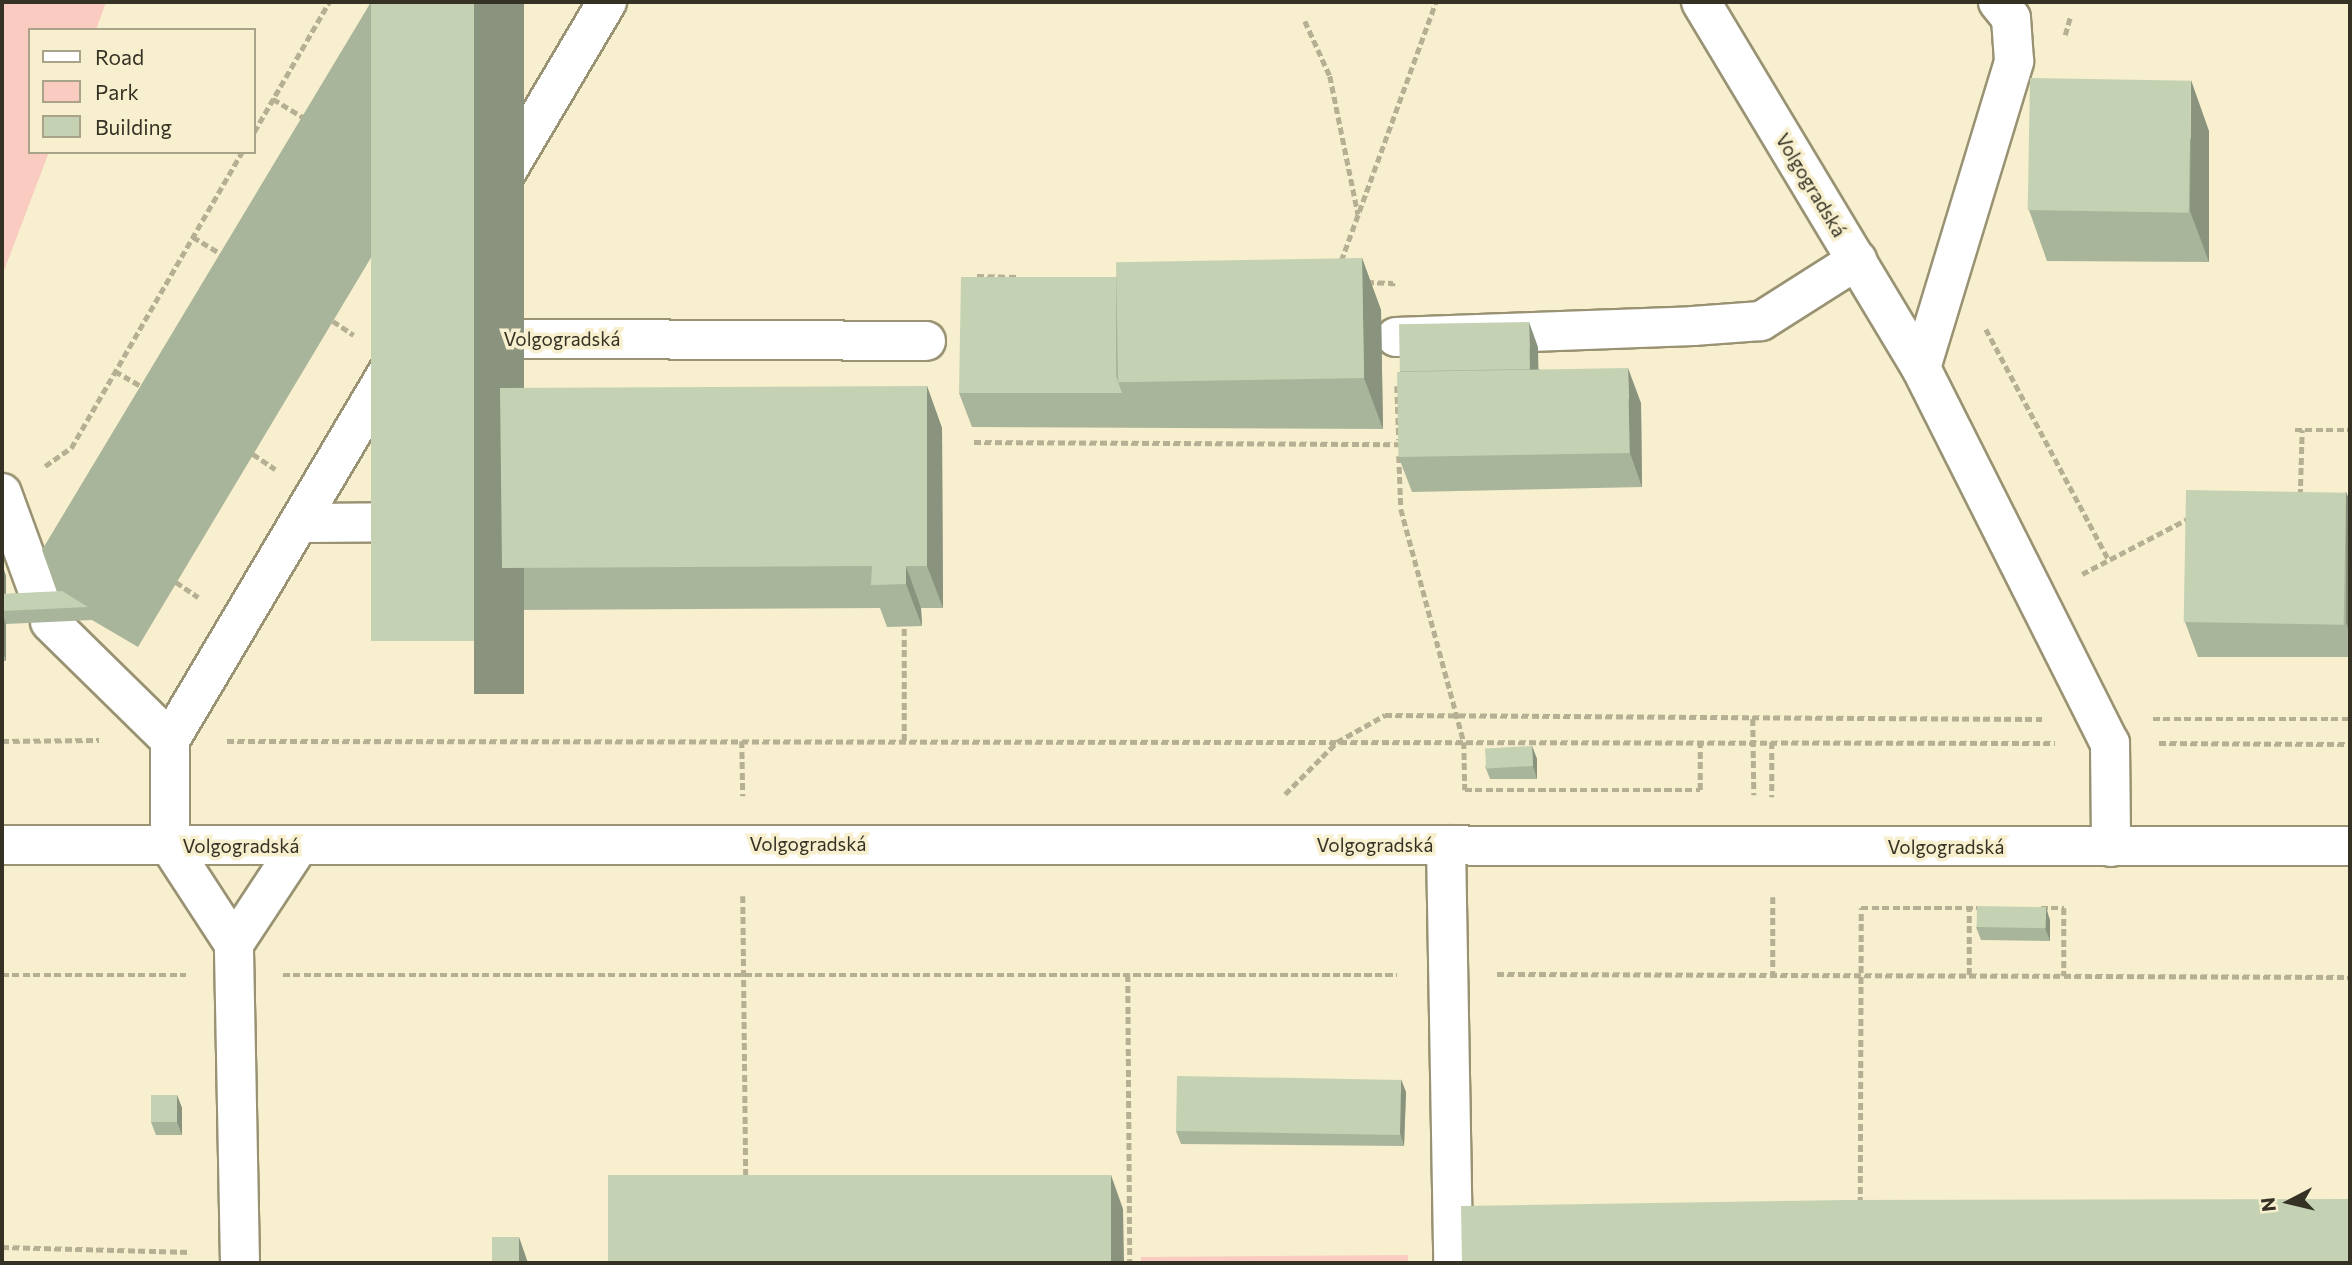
<!DOCTYPE html>
<meta charset="utf-8">
<style>
body{margin:0}
#map{position:relative;width:2352px;height:1265px;overflow:hidden;background:#f7efcd;font-family:Commissioner,sans-serif}
div>[style]{position:absolute}
.green>*{inset:0;background:#faccc1}
.path>*{height:4.5px;margin-top:-2.25px;transform-origin:0;background:repeating-linear-gradient(90deg,#b5af94 0 7px,transparent 0 10.5px)}
.roads{filter:drop-shadow(2px 0 #999273) drop-shadow(-2px 0 #999273) drop-shadow(0 2px #999273) drop-shadow(0 -2px #999273)}
.minor>*{height:38px;margin:-19px;padding:0 19px;transform-origin:19px;border-radius:19px;background:#fff}
.wall>*{inset:0;background:#a9b59a}
.shaded-wall>*{inset:0;background:#89937d;transform-origin:0 0}
.building>*{inset:0;background:#c4d2b3;transform-origin:0 0}
span{translate:-50% -50%;white-space:nowrap;text-align:center;line-height:1.15;-webkit-text-stroke:7px #f7efcd;paint-order:stroke}
.street-label{font-size:19px;color:#353225}
.frame{position:absolute;inset:0;border:4px solid #353225;pointer-events:none}
.legend{position:absolute;left:28px;top:28px;width:228px;height:126px;box-sizing:border-box;background:#f7efcd;border:2px solid #a9a38a;margin:0;padding:9px 12px;list-style:none;font-size:21px;color:#353225}
.legend li{display:flex;align-items:center;gap:14px;height:35px}
.legend b{width:35px;border:2px solid #a9a38a}
.north{position:absolute;left:2254px;top:1167px;width:70px;height:70px;-webkit-text-stroke:5px #f7efcd;paint-order:stroke;rotate:263deg;font-size:19px;font-weight:700;line-height:28px;text-align:center;color:#353225}
.north::after{content:'';display:block;margin:auto;width:24px;height:32px;background:#353225;clip-path:polygon(50% 0,100% 100%,50% 72%,0 100%)}
</style>
<div id="map">
<div class="green">
<i style="clip-path:polygon(2px 2px,106px 2px,96px 30px,30px 30px,30px 152px,49px 152px,2px 276px)"></i>
<i style="clip-path:polygon(1408px 1255px,1408px 1263px,1141px 1263px,1141px 1257px)"></i>
</div>
<div class="path">
<i style="left:1305px;top:21px;width:60px;rotate:65.6deg"></i>
<i style="left:1330px;top:76px;width:141px;rotate:78.5deg"></i>
<i style="left:2065px;top:35px;width:18px;rotate:-74deg"></i>
<i style="left:491px;top:56px;width:22px;rotate:34deg"></i>
<i style="left:273px;top:99px;width:37px;rotate:31deg"></i>
<i style="left:254px;top:132px;width:150px;rotate:-60deg"></i>
<i style="left:413px;top:187px;width:21px;rotate:31deg"></i>
<i style="left:193px;top:237px;width:35px;rotate:31deg"></i>
<i style="left:1341px;top:261px;width:276px;rotate:-69.9deg"></i>
<i style="left:977px;top:276px;width:41px;rotate:1.4deg"></i>
<i style="left:1367px;top:282px;width:26px;rotate:2deg"></i>
<i style="left:1393px;top:283px;width:3px;rotate:90deg"></i>
<i style="left:333px;top:321px;width:25px;rotate:34deg"></i>
<i style="left:1986px;top:329px;width:262px;rotate:62deg"></i>
<i style="left:115px;top:371px;width:34px;rotate:30deg"></i>
<i style="left:1397px;top:386px;width:54px;rotate:87.9deg"></i>
<i style="left:2295px;top:430px;width:55px"></i>
<i style="left:974px;top:442px;width:425px;rotate:0.3deg"></i>
<i style="left:253px;top:454px;width:27px;rotate:34deg"></i>
<i style="left:1399px;top:456px;width:53px;rotate:87.8deg"></i>
<i style="left:1401px;top:509px;width:241px;rotate:74.9deg"></i>
<i style="left:1464px;top:742px;width:48px;rotate:88.8deg"></i>
<i style="left:1465px;top:790px;width:235px"></i>
<i style="left:1700px;top:790px;width:48px;rotate:-90deg"></i>
<i style="left:45px;top:466px;width:32px;rotate:-35deg"></i>
<i style="left:71px;top:448px;width:342px;rotate:-60deg"></i>
<i style="left:2300px;top:496px;width:66px;rotate:-88.3deg"></i>
<i style="left:2082px;top:574px;width:121px;rotate:-27.6deg"></i>
<i style="left:176px;top:582px;width:27px;rotate:34deg"></i>
<i style="left:1753px;top:719px;width:76px;rotate:89.2deg"></i>
<i style="left:2153px;top:719px;width:197px"></i>
<i style="left:2px;top:741px;width:97px;rotate:-0.6deg"></i>
<i style="left:227px;top:741px;width:1828px;rotate:0.06deg"></i>
<i style="left:742px;top:741px;width:55px;rotate:89deg"></i>
<i style="left:904px;top:741px;width:114px;rotate:-90deg"></i>
<i style="left:1772px;top:742px;width:55px;rotate:90deg"></i>
<i style="left:2159px;top:743px;width:191px;rotate:0.3deg"></i>
<i style="left:1285px;top:794px;width:74px;rotate:-45deg"></i>
<i style="left:1337px;top:742px;width:55px;rotate:-29.4deg"></i>
<i style="left:1385px;top:715px;width:657px;rotate:0.35deg"></i>
<i style="left:743px;top:896px;width:285px;rotate:89.4deg"></i>
<i style="left:1773px;top:897px;width:77px;rotate:90deg"></i>
<i style="left:2041px;top:908px;width:23px"></i>
<i style="left:2064px;top:908px;width:68px;rotate:90deg"></i>
<i style="left:1497px;top:974px;width:853px;rotate:0.2deg"></i>
<i style="left:2px;top:975px;width:184px"></i>
<i style="left:283px;top:975px;width:1114px"></i>
<i style="left:1128px;top:975px;width:288px;rotate:89.6deg"></i>
<i style="left:1969px;top:975px;width:67px;rotate:-90deg"></i>
<i style="left:1860px;top:1204px;width:296px;rotate:-89.8deg"></i>
<i style="left:1861px;top:908px;width:118px"></i>
<i style="left:2px;top:1247px;width:189px;rotate:1.5deg"></i>
</div>
<div class="roads">
<div class="minor">
<i style="left:1701px;top:2px;width:427px;rotate:59deg"></i>
<i style="left:1921px;top:368px;width:420px;rotate:63.3deg"></i>
<i style="left:2110px;top:743px;width:104px;rotate:89.4deg"></i>
<i style="left:1396px;top:337px;width:297px;rotate:-2.1deg"></i>
<i style="left:1693px;top:326px;width:68px;rotate:-4.2deg"></i>
<i style="left:1761px;top:321px;width:114px;rotate:-32.4deg"></i>
<i style="left:408px;top:338px;width:518px;rotate:0.33deg"></i>
<i style="left:1921px;top:368px;width:321px;rotate:-73.1deg"></i>
<i style="left:2014px;top:61px;width:43px;rotate:-94deg"></i>
<i style="left:2011px;top:18px;width:21px;rotate:-129deg"></i>
<i style="left:2px;top:493px;width:119px;rotate:69.9deg"></i>
<i style="left:299px;top:523px;width:217px;rotate:-0.5deg"></i>
<i style="left:50px;top:622px;width:168px;rotate:44.5deg"></i>
<i style="left:2px;top:845px;width:2348px;rotate:0.02deg"></i>
<i style="left:1446px;top:845px;width:418px;rotate:89deg"></i>
<i style="left:170px;top:846px;width:106px;rotate:-90deg"></i>
<i style="left:170px;top:740px;width:858px;rotate:-59.37deg"></i>
<i style="left:170px;top:846px;width:117px;rotate:56.9deg"></i>
<i style="left:240px;top:1263px;width:319px;rotate:-91.1deg"></i>
<i style="left:234px;top:944px;width:116px;rotate:-56.6deg"></i>
</div>
</div>
<div class="wall">
<i style="clip-path:polygon(371px 2px,524px 2px,138px 647px,92px 620px,6px 624px,6px 661px,2px 661px,2px 564px,6px 576px,6px 594px,57px 592px,42px 550px)"></i>
<i style="clip-path:polygon(2209px 131px,2209px 262px,2047px 261px,2029px 210px)"></i>
<i style="clip-path:polygon(1362px 258px,1381px 310px,1383px 429px,972px 427px,959px 393px,1116px 277px)"></i>
<i style="clip-path:polygon(1538px 347px,1538px 369px,1641px 403px,1642px 487px,1412px 492px,1399px 458px,1400px 371px)"></i>
<i style="clip-path:polygon(927px 386px,942px 428px,943px 608px,921px 608px,922px 626px,887px 627px,880px 608px,517px 610px,502px 568px)"></i>
<i style="clip-path:polygon(2346px 492px,2350px 502px,2350px 657px,2198px 657px,2185px 622px)"></i>
<i style="clip-path:polygon(1532px 746px,1537px 759px,1537px 779px,1490px 779px,1485px 766px)"></i>
<i style="clip-path:polygon(2050px 920px,2050px 941px,1981px 940px,1976px 927px)"></i>
<i style="clip-path:polygon(1406px 1092px,1404px 1146px,1181px 1144px,1176px 1131px)"></i>
<i style="clip-path:polygon(177px 1095px,182px 1108px,182px 1135px,156px 1135px,151px 1122px)"></i>
</div>
<div class="shaded-wall">
<i style="left:474px;top:2px;width:50px;height:692px"></i>
<i style="clip-path:polygon(2191px 80px,2209px 131px,2209px 262px,2190px 211px)"></i>
<i style="clip-path:polygon(1362px 258px,1381px 310px,1383px 429px,1364px 378px)"></i>
<i style="clip-path:polygon(1529px 322px,1538px 347px,1539px 404px,1530px 379px)"></i>
<i style="clip-path:polygon(1628px 368px,1641px 403px,1642px 487px,1630px 453px)"></i>
<i style="clip-path:polygon(927px 386px,942px 428px,943px 608px,927px 566px)"></i>
<i style="clip-path:polygon(2346px 492px,2350px 502px,2350px 635px,2346px 623px)"></i>
<i style="clip-path:polygon(2px 564px,6px 576px,6px 611px,2px 611px,6px 624px,6px 661px,2px 649px)"></i>
<i style="clip-path:polygon(906px 566px,921px 608px,922px 626px,906px 584px)"></i>
<i style="clip-path:polygon(1532px 746px,1537px 759px,1537px 779px,1533px 766px)"></i>
<i style="clip-path:polygon(2046px 907px,2050px 920px,2050px 941px,2045px 928px)"></i>
<i style="clip-path:polygon(1401px 1079px,1406px 1092px,1404px 1146px,1400px 1133px)"></i>
<i style="clip-path:polygon(177px 1095px,182px 1108px,182px 1135px,177px 1122px)"></i>
<i style="clip-path:polygon(1111px 1175px,1123px 1209px,1124px 1263px,1111px 1263px)"></i>
<i style="clip-path:polygon(519px 1237px,528px 1263px,518px 1263px)"></i>
</div>
<div class="building">
<i style="left:371px;top:2px;width:103px;height:639px"></i>
<i style="left:2030px;top:78px;width:161px;height:132px;rotate:1deg"></i>
<i style="left:1362px;top:258px;width:120px;height:246px;rotate:89deg"></i>
<i style="clip-path:polygon(961px 277px,1116px 277px,1116px 376px,1122px 393px,959px 393px)"></i>
<i style="left:1529px;top:322px;width:47px;height:130px;rotate:89deg"></i>
<i style="left:1628px;top:368px;width:85px;height:231px;rotate:89deg"></i>
<i style="clip-path:polygon(927px 386px,927px 566px,906px 566px,906px 584px,871px 585px,872px 566px,502px 568px,500px 388px)"></i>
<i style="left:2186px;top:490px;width:160px;height:132px;rotate:1deg"></i>
<i style="clip-path:polygon(62px 591px,88px 607px,2px 611px,2px 594px)"></i>
<i style="left:1532px;top:746px;width:20px;height:47px;rotate:87deg"></i>
<i style="left:1977px;top:906px;width:69px;height:21px;rotate:1deg"></i>
<i style="left:1177px;top:1076px;width:224px;height:55px;rotate:1deg"></i>
<i style="left:151px;top:1095px;width:26px;height:27px"></i>
<i style="left:1111px;top:1175px;width:88px;height:503px;rotate:90deg"></i>
<i style="clip-path:polygon(2350px 1199px,2350px 1263px,1462px 1263px,1461px 1206px,1847px 1200px)"></i>
<i style="left:492px;top:1237px;width:27px;height:26px"></i>
</div>
<div class="street-label">
<span style="left:1811px;top:185px;rotate:59deg">Volgogradská</span>
<span style="left:562px;top:339px">Volgogradská</span>
<span style="left:808px;top:844px">Volgogradská</span>
<span style="left:1375px;top:845px">Volgogradská</span>
<span style="left:241px;top:846px">Volgogradská</span>
<span style="left:1946px;top:847px">Volgogradská</span>
</div>
<div class="frame"></div>
<ul class="legend">
<li><b style="height:9px;background:#fff"></b>Road</li>
<li><b style="height:19px;background:#faccc1"></b>Park</li>
<li><b style="height:19px;background:#c4d2b3"></b>Building</li>
</ul>
<div class="north">N</div>
</div>
